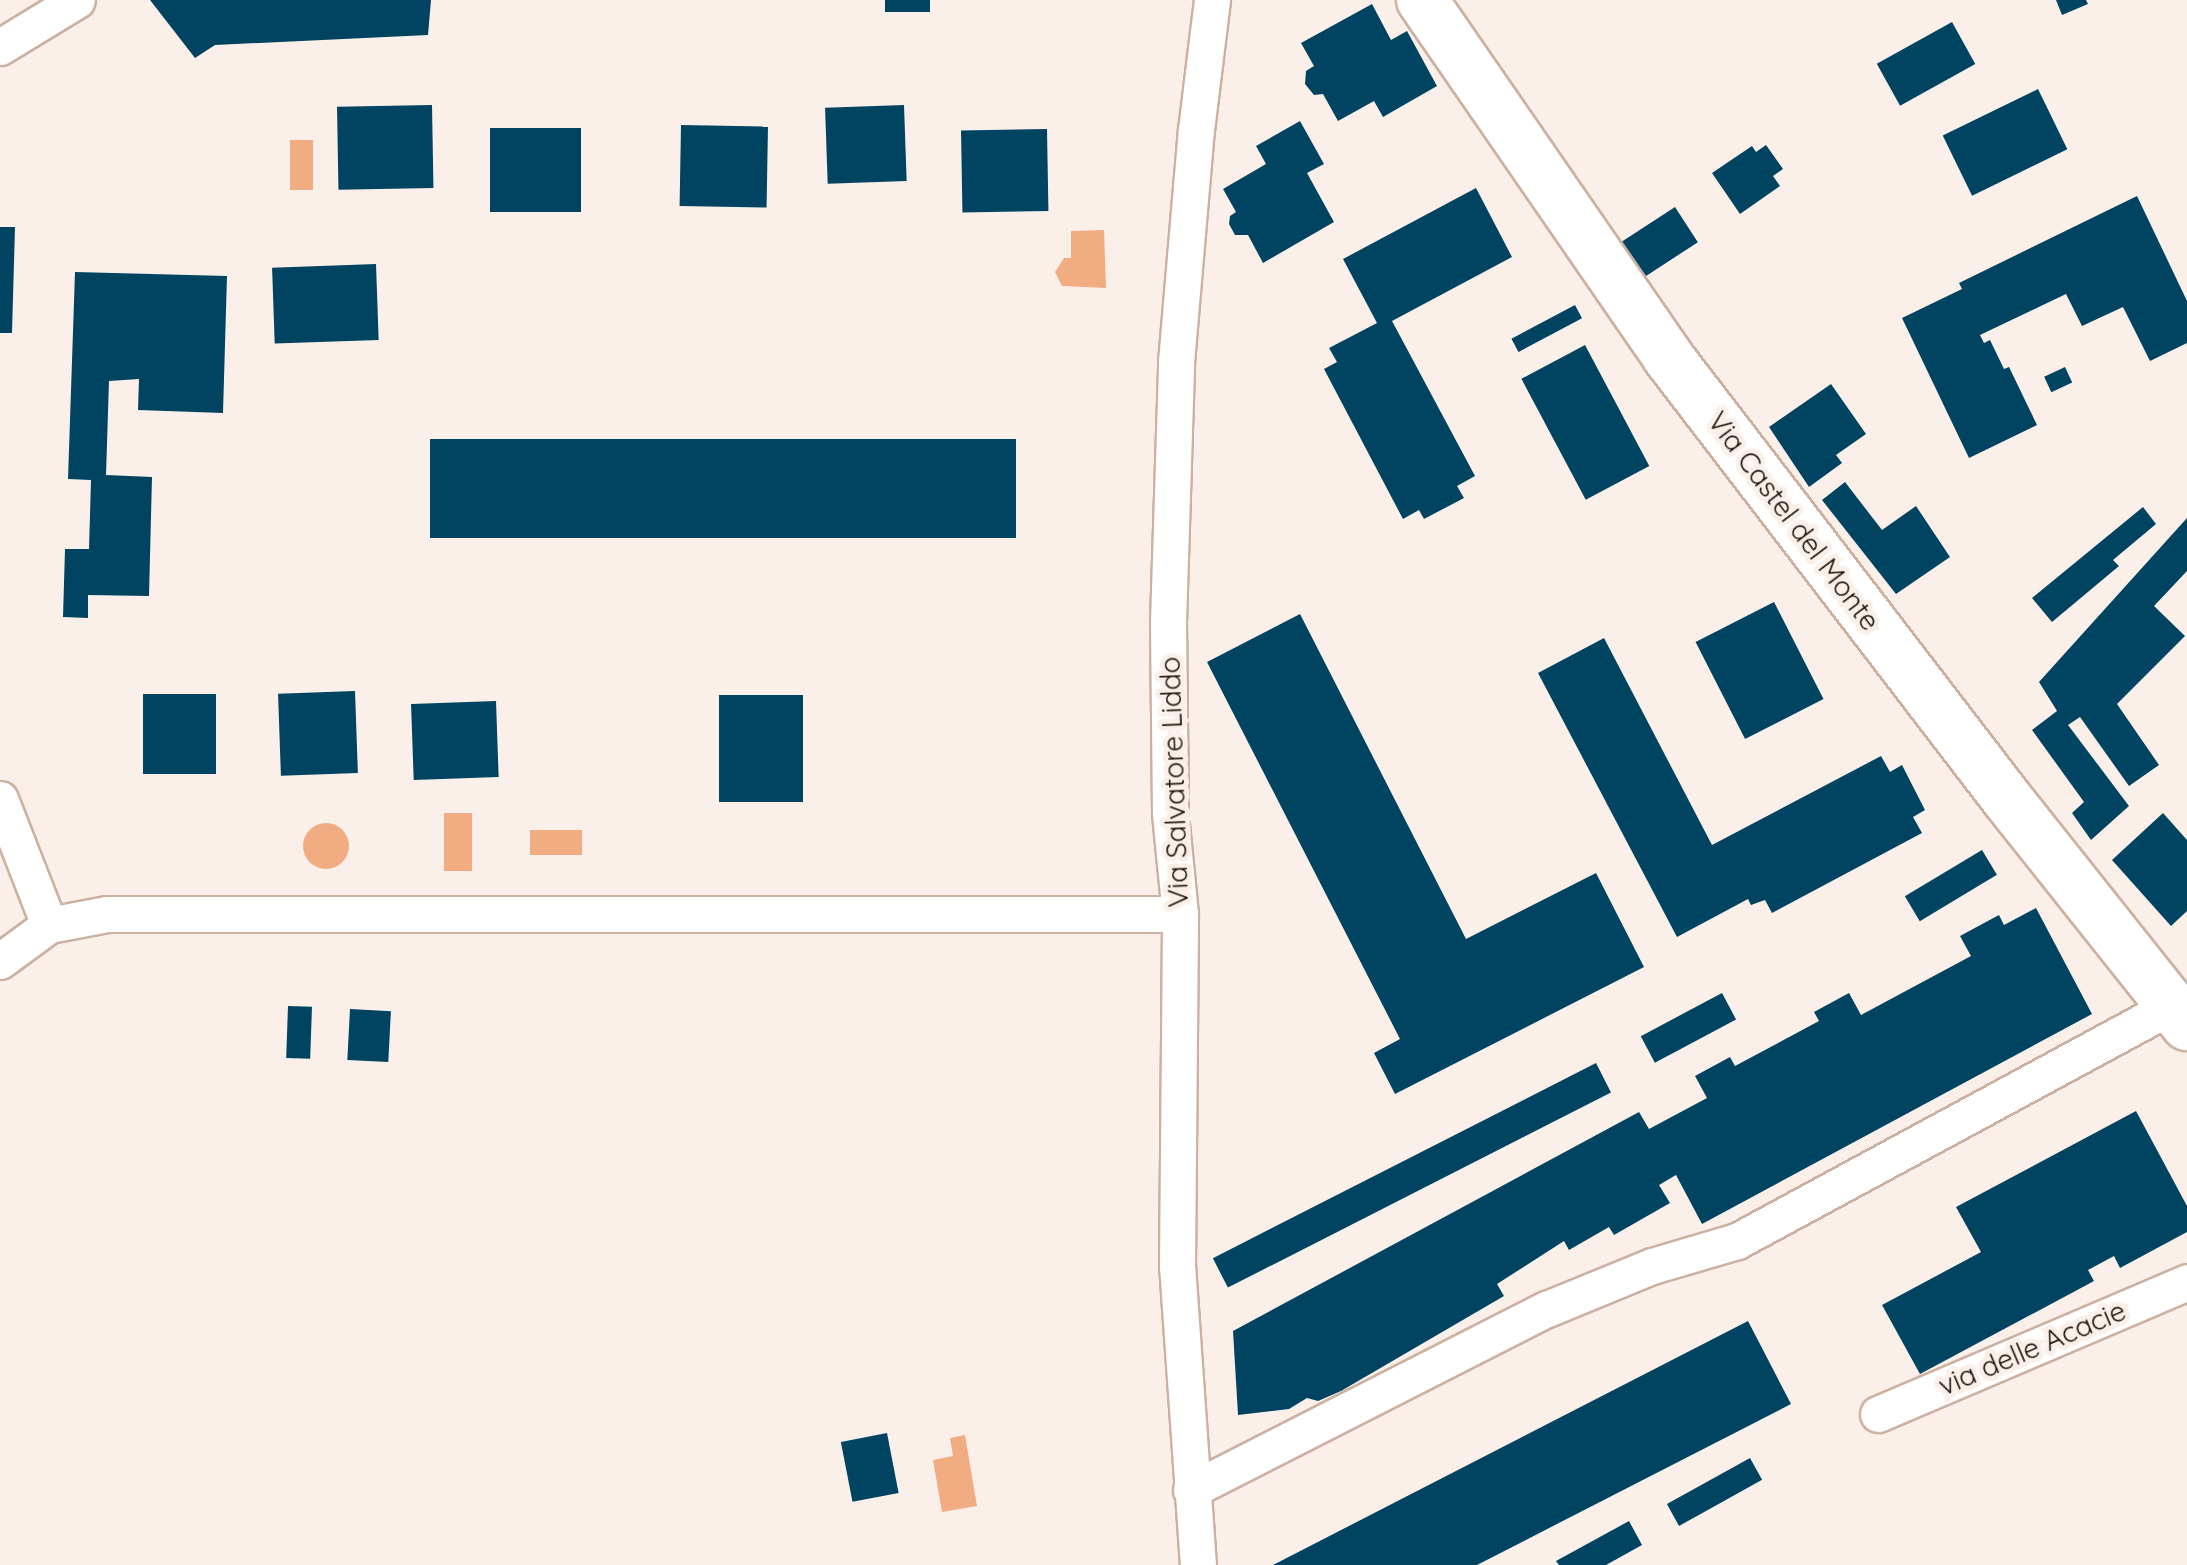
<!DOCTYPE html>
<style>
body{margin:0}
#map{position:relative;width:2187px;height:1565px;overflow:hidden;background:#fbf0e9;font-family:Quicksand,sans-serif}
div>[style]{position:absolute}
.water>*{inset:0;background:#f1ac82;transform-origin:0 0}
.round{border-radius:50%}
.building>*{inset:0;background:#004462;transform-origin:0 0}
.roads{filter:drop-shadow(2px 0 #ccb1a1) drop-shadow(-2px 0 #ccb1a1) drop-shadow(0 2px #ccb1a1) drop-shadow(0 -2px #ccb1a1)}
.street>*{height:35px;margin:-17.5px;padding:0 17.5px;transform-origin:17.5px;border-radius:17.5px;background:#fff}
.secondary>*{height:50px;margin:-25px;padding:0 25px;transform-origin:25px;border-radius:25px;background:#fff}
span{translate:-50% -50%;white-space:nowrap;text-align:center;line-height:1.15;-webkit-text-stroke:10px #fbf0e9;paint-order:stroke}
.street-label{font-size:28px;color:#1c130d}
</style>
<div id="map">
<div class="water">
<i style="left:313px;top:140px;width:50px;height:23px;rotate:90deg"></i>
<i style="clip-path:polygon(1104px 230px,1106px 288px,1062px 286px,1055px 272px,1064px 258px,1071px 258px,1071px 231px)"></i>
<i style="left:444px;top:813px;width:28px;height:58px"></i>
<i class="round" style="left:303px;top:823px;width:46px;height:46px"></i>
<i style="left:530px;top:830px;width:52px;height:25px"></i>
<i style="clip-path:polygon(965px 1435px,977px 1506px,942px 1512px,933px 1460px,953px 1456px,950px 1438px)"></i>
</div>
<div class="building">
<i style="clip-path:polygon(150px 0,431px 0,428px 35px,215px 45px,195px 58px)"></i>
<i style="left:885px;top:0;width:45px;height:12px"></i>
<i style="clip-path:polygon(2056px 0,2086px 0,2088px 4px,2062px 15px)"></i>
<i style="clip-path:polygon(1372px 4px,1391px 40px,1407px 31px,1437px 86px,1383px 117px,1374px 101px,1338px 121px,1323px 94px,1314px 95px,1305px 84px,1306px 71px,1314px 66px,1301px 43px)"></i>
<i style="left:1952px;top:22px;width:48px;height:86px;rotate:61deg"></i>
<i style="left:2038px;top:89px;width:67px;height:106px;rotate:64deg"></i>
<i style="left:432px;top:105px;width:83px;height:95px;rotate:89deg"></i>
<i style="left:904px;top:105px;width:76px;height:79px;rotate:88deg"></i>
<i style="clip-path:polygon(1300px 121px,1324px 164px,1307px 173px,1334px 222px,1263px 263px,1248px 235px,1235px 235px,1229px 224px,1230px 216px,1236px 212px,1223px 189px,1266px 164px,1256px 146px)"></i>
<i style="left:681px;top:125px;width:87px;height:81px;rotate:1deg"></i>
<i style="left:581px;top:128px;width:84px;height:91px;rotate:90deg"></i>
<i style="left:1047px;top:129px;width:82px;height:86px;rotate:89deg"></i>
<i style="clip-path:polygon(1766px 145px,1783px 169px,1773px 176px,1780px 186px,1740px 214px,1712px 173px,1752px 146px,1756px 152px)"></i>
<i style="clip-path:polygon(1476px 188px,1512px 257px,1392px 321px,1475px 476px,1457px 486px,1464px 498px,1424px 519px,1419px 510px,1403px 519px,1324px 369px,1337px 362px,1329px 348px,1377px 323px,1343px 259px)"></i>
<i style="clip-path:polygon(2137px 196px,2187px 301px,2187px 343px,2150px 361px,2123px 307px,2082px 326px,2066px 294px,1980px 335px,1984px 343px,1990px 340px,2004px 369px,2009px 367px,2037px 425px,1969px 458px,1902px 318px,1962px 289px,1959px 283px)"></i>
<i style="left:1675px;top:207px;width:42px;height:65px;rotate:57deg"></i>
<i style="clip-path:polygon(0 227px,15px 227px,12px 333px,0 333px)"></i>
<i style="left:376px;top:264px;width:76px;height:104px;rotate:88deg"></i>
<i style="clip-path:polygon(75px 272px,227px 276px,223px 413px,138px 410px,139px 379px,109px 381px,106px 475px,152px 477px,149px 596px,88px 595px,88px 618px,63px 617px,65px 549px,89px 549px,91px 480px,68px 479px)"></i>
<i style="left:1575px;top:305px;width:15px;height:72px;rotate:62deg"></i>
<i style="left:1585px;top:345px;width:137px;height:72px;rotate:62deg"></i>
<i style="left:2065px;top:367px;width:17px;height:23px;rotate:65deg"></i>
<i style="clip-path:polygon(1831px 384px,1866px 434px,1836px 455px,1842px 463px,1809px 487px,1769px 427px)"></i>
<i style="left:430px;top:439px;width:586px;height:99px"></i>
<i style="clip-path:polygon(1845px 482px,1882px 530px,1916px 506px,1950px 557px,1896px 594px,1822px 500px)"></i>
<i style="clip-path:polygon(2143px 507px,2156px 524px,2113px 560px,2119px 566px,2052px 622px,2032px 598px)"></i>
<i style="clip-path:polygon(2187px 518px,2187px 571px,2154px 606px,2185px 636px,2117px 704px,2159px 765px,2129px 786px,2080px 717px,2068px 725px,2129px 806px,2091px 840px,2072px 813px,2084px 802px,2032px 730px,2057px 711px,2039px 682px)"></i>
<i style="left:1774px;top:602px;width:109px;height:88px;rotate:63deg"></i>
<i style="clip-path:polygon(1300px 614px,1466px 939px,1596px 873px,1644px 967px,1395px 1094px,1374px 1053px,1400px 1039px,1207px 662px)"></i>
<i style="clip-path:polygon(1604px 638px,1712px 845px,1881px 756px,1890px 772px,1902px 765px,1925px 810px,1913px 817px,1922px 833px,1772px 913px,1765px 900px,1751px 905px,1748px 899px,1677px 937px,1538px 673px)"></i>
<i style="left:355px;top:691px;width:82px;height:77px;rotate:88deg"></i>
<i style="left:216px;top:694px;width:80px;height:73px;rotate:90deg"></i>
<i style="left:719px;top:695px;width:84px;height:107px"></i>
<i style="left:496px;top:701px;width:76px;height:85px;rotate:88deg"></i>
<i style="clip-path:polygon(2163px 813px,2187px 840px,2187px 911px,2171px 926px,2112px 860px)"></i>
<i style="left:1982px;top:850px;width:29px;height:90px;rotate:59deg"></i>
<i style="clip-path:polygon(2036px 908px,2092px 1014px,1702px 1224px,1676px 1175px,1659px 1185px,1670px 1203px,1614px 1235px,1609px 1227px,1569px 1250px,1564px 1241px,1497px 1284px,1504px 1296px,1341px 1391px,1318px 1401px,1307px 1398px,1289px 1409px,1238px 1415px,1233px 1331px,1639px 1112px,1649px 1129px,1707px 1098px,1695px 1076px,1730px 1057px,1735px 1066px,1819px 1021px,1814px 1012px,1849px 993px,1861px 1015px,1971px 956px,1960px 936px,1999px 915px,2004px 925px)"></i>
<i style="left:1722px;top:993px;width:30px;height:92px;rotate:62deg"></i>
<i style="left:288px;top:1006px;width:24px;height:52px;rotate:2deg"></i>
<i style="left:350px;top:1009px;width:41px;height:51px;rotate:3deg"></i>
<i style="left:1596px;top:1063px;width:33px;height:430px;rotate:63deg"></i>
<i style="clip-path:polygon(2136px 1111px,2187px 1206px,2187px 1232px,2120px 1268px,2114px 1256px,2088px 1270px,2094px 1281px,1920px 1374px,1882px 1305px,1981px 1252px,1956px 1207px)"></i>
<i style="clip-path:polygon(1748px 1321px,1791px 1404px,1477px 1565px,1273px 1565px)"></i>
<i style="left:887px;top:1433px;width:61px;height:47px;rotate:79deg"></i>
<i style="left:1750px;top:1458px;width:25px;height:95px;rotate:61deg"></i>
<i style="clip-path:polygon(1629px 1521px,1642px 1545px,1606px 1565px,1559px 1565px,1556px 1561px)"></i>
</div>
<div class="roads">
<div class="street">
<i style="left:0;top:47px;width:90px;rotate:-31.4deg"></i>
<i style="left:0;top:799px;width:135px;rotate:68.7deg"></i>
<i style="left:0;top:961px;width:61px;rotate:-36.3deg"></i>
<i style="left:49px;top:925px;width:59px;rotate:-10.7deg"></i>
<i style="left:107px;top:914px;width:1073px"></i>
<i style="left:1878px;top:1414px;width:336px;rotate:-23.1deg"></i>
<i style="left:1191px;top:1490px;width:399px;rotate:-27deg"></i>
<i style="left:1547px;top:1309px;width:113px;rotate:-22.3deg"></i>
<i style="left:1652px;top:1266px;width:89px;rotate:-16.4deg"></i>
<i style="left:1737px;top:1241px;width:494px;rotate:-28.4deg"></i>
<i style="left:1198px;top:1565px;width:299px;rotate:-94deg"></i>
<i style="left:1177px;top:1267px;width:353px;rotate:-89.5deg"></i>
<i style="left:1180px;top:914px;width:101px;rotate:-95.7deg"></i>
<i style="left:1170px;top:813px;width:191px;rotate:-90.6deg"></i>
<i style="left:1168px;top:622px;width:260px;rotate:-88.2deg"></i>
<i style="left:1176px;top:362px;width:233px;rotate:-85.1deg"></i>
<i style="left:1196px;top:130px;width:131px;rotate:-83deg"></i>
</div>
<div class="secondary">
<i style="left:1422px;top:0;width:434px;rotate:55.4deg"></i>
<i style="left:1668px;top:357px;width:557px;rotate:52.51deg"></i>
<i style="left:2007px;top:799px;width:289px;rotate:51.5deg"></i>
</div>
</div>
<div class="street-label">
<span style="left:1794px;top:521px;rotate:53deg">Via Castel del Monte</span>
<span style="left:1174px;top:782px;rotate:-92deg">Via Salvatore Liddo</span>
<span style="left:2032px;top:1348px;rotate:-23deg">via delle Acacie</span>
</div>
</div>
